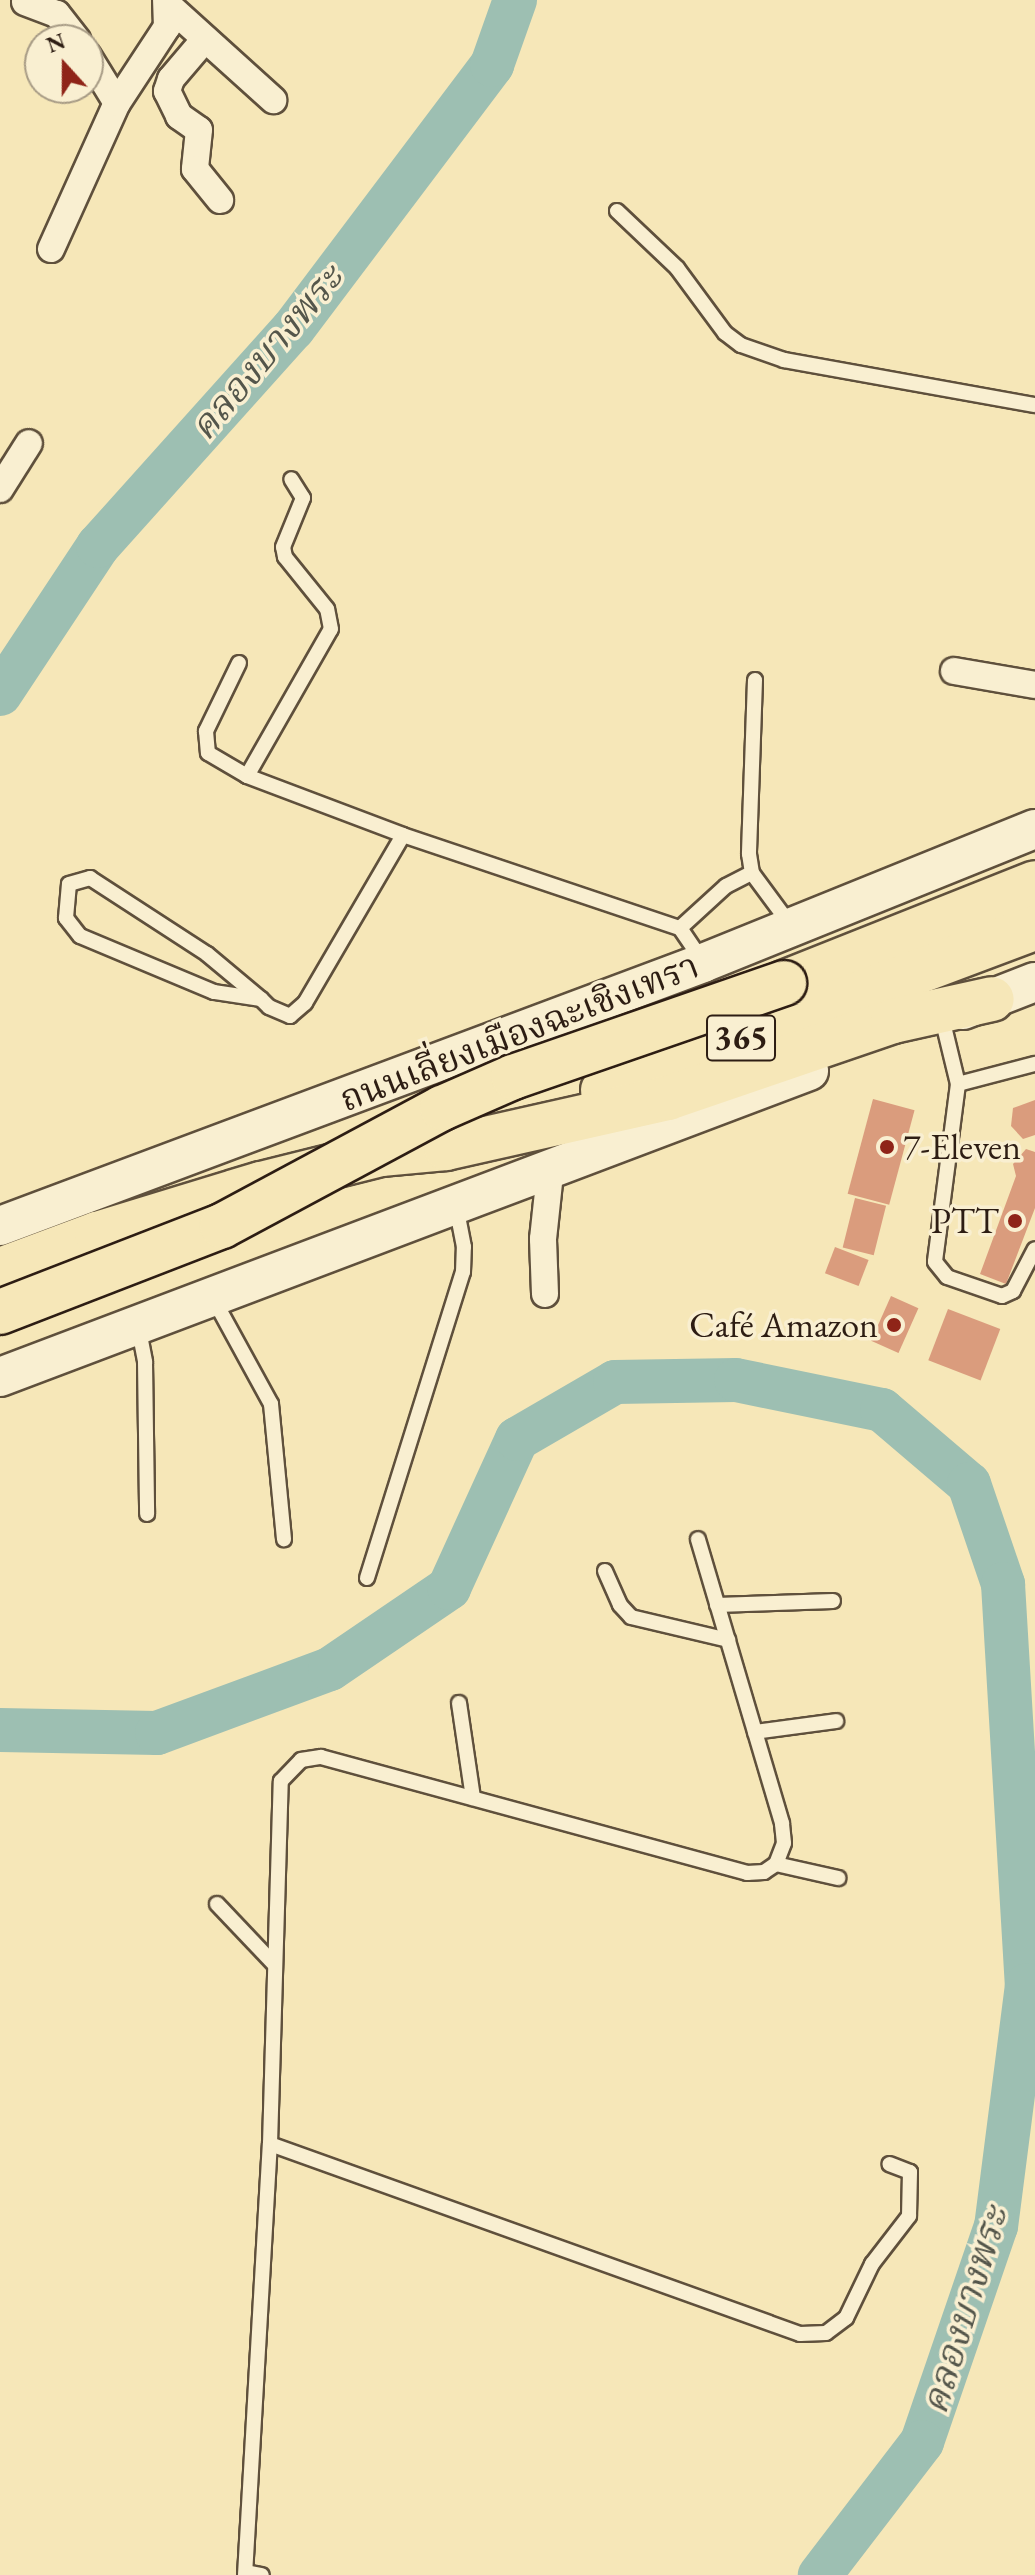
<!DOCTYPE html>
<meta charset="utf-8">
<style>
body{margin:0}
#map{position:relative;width:1035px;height:2575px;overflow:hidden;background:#f6e7b8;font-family:"EB Garamond","Noto Serif Thai",serif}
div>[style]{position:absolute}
.river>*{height:44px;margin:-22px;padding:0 22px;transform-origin:22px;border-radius:22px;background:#9dbfb2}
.building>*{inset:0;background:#da9c7d;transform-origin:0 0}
.roads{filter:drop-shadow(2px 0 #5f503c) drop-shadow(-2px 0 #5f503c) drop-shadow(0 2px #5f503c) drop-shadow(0 -2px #5f503c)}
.lane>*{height:14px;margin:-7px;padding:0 7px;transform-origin:7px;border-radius:7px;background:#f9efd1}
.street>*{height:26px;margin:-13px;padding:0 13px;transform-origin:13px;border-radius:13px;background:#f9efd1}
.secondary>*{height:38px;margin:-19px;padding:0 19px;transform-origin:19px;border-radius:19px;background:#f9efd1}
.highway>*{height:44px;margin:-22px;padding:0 22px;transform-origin:22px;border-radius:22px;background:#f6e7b8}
.bridges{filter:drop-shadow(2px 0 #2d1d13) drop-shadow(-2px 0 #2d1d13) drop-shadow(0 2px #2d1d13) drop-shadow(0 -2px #2d1d13)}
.highway-bridge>*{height:44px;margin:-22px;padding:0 22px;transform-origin:22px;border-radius:22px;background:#f6e7b8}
.dots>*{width:22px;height:22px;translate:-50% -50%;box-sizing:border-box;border:4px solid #f9efd1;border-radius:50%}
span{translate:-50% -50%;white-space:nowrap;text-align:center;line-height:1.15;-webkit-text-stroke:7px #f9efd1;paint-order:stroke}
.shield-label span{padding:2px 6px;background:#f9efd1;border:2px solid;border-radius:6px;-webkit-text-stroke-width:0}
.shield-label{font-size:34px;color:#2d1d13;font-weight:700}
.street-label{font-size:36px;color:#2d1d13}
.poi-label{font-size:36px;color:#2d1d13}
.left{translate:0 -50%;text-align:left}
.right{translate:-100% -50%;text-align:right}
.water-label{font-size:38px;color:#54564b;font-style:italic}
.north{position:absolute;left:24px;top:24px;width:80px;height:80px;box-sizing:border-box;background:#f9efd1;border:2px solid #a79b85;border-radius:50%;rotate:339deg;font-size:22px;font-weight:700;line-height:32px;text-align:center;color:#2d1d13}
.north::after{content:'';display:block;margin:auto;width:28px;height:36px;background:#8f2418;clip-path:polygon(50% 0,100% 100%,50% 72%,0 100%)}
</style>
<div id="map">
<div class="river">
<i style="left:0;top:694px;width:178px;rotate:-56.5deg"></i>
<i style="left:98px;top:546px;width:292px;rotate:-48.1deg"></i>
<i style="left:293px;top:329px;width:331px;rotate:-53deg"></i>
<i style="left:492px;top:65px;width:69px;rotate:-70.5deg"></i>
<i style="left:0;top:1730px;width:157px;rotate:1.1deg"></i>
<i style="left:157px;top:1733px;width:184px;rotate:-20.3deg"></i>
<i style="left:330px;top:1669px;width:144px;rotate:-34.2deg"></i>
<i style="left:449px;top:1588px;width:164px;rotate:-65.5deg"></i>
<i style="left:517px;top:1439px;width:113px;rotate:-30.2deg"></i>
<i style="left:615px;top:1382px;width:121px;rotate:-0.9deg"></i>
<i style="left:736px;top:1380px;width:149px;rotate:11.6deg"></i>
<i style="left:882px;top:1410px;width:114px;rotate:40.4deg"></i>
<i style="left:969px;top:1484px;width:106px;rotate:71.2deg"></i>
<i style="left:1003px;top:1584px;width:402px;rotate:86.6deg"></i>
<i style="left:1027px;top:1985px;width:243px;rotate:97.3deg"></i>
<i style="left:996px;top:2226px;width:228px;rotate:108.9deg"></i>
<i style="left:922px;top:2442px;width:168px;rotate:127.5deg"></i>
</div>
<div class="building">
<i style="left:873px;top:1099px;width:43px;height:98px;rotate:15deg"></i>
<i style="clip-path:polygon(1035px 1100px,1035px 1135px,1023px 1139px,1011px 1126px,1013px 1108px)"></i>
<i style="clip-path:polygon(1026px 1149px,1035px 1152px,1035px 1208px,1006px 1284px,980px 1274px,1016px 1176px,1013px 1164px)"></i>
<i style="left:855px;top:1198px;width:32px;height:51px;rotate:14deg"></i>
<i style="left:835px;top:1247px;width:36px;height:28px;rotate:21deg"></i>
<i style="left:891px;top:1296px;width:30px;height:49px;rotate:24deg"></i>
<i style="left:948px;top:1309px;width:56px;height:55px;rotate:21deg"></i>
</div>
<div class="roads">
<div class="lane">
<i style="left:617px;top:211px;width:83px;rotate:43.5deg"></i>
<i style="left:677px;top:268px;width:81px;rotate:53.6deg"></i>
<i style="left:725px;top:333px;width:20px;rotate:37deg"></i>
<i style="left:741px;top:345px;width:46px;rotate:19.2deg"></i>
<i style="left:784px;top:360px;width:255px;rotate:10.2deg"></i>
<i style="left:239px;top:663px;width:76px;rotate:115.9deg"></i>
<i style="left:206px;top:731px;width:22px;rotate:85deg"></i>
<i style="left:208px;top:753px;width:45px;rotate:30.5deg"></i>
<i style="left:247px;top:776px;width:167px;rotate:20.7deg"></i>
<i style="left:403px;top:835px;width:292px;rotate:18.6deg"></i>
<i style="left:680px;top:928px;width:41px;rotate:55.9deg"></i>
<i style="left:755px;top:680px;width:174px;rotate:92deg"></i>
<i style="left:749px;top:854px;width:19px;rotate:81deg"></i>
<i style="left:752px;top:873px;width:67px;rotate:53.5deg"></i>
<i style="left:247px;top:776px;width:169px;rotate:-60.3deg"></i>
<i style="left:331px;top:629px;width:20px;rotate:-101deg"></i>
<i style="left:327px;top:609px;width:67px;rotate:-128.9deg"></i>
<i style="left:285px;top:557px;width:10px;rotate:-101deg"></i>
<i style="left:283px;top:547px;width:53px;rotate:-67.8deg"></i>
<i style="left:303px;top:498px;width:22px;rotate:-122deg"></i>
<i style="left:680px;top:928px;width:62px;rotate:-42.4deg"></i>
<i style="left:726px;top:886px;width:29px;rotate:-27deg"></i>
<i style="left:261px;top:999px;width:48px;rotate:-171.5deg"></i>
<i style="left:214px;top:992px;width:145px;rotate:-157.3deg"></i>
<i style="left:80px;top:936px;width:23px;rotate:-128deg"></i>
<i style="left:66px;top:918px;width:34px;rotate:-85deg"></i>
<i style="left:69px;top:884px;width:22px;rotate:-16deg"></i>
<i style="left:90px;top:878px;width:140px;rotate:33deg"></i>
<i style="left:207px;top:954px;width:70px;rotate:39.8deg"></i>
<i style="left:261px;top:999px;width:11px;rotate:45deg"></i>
<i style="left:269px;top:1007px;width:23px;rotate:23deg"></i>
<i style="left:290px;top:1016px;width:20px;rotate:-41deg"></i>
<i style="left:305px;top:1003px;width:194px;rotate:-59.7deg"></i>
<i style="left:942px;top:1018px;width:68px;rotate:76.4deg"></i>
<i style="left:958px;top:1084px;width:179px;rotate:97.4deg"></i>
<i style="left:935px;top:1262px;width:19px;rotate:51deg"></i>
<i style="left:947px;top:1277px;width:58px;rotate:19.1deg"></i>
<i style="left:1002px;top:1296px;width:12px;rotate:-24deg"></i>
<i style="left:1013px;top:1291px;width:47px;rotate:-62.4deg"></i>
<i style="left:958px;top:1084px;width:80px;rotate:-14.6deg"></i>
<i style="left:213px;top:1298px;width:121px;rotate:61.3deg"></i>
<i style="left:271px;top:1404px;width:136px;rotate:84.5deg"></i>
<i style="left:138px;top:1325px;width:38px;rotate:79deg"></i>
<i style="left:145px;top:1362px;width:152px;rotate:89.2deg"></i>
<i style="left:605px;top:1571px;width:37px;rotate:66deg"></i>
<i style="left:620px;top:1605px;width:16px;rotate:47deg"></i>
<i style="left:631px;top:1617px;width:100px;rotate:13.3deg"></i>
<i style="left:367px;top:1578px;width:321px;rotate:-72.6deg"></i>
<i style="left:463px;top:1272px;width:25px;rotate:-88deg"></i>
<i style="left:464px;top:1247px;width:42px;rotate:-101deg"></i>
<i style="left:717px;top:1605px;width:116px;rotate:-2deg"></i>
<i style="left:459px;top:1703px;width:96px;rotate:81.6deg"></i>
<i style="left:755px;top:1732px;width:82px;rotate:-7.7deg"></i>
<i style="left:776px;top:1864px;width:64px;rotate:12.7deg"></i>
<i style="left:217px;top:1904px;width:83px;rotate:46.5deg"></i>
<i style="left:270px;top:2144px;width:563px;rotate:19.72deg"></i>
<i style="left:800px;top:2334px;width:26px;rotate:-2deg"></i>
<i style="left:826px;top:2333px;width:25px;rotate:-37deg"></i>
<i style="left:846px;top:2318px;width:60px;rotate:-64.3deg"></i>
<i style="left:872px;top:2264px;width:61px;rotate:-52.4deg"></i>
<i style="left:909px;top:2216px;width:44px;rotate:-88.7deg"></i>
<i style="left:910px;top:2172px;width:22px;rotate:-159deg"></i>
<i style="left:246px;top:2572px;width:16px;rotate:11deg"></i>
<i style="left:245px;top:2575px;width:432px;rotate:-86.7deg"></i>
<i style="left:270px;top:2144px;width:363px;rotate:-88.3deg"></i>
<i style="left:281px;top:1781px;width:29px;rotate:-46deg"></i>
<i style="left:301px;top:1760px;width:20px;rotate:-9deg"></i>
<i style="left:321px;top:1757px;width:442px;rotate:15.2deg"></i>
<i style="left:747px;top:1873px;width:17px;rotate:-3deg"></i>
<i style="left:764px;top:1872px;width:14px;rotate:-34deg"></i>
<i style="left:776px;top:1864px;width:22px;rotate:-69deg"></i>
<i style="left:784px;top:1843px;width:20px;rotate:-96deg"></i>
<i style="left:782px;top:1823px;width:296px;rotate:-106.5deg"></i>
</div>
<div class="street">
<i style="left:25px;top:2px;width:34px;rotate:21deg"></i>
<i style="left:57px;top:14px;width:33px;rotate:52deg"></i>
<i style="left:168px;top:5px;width:142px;rotate:42.1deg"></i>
<i style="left:205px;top:39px;width:52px;rotate:130.4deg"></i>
<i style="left:171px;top:79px;width:13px;rotate:108deg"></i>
<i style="left:167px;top:91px;width:28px;rotate:64deg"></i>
<i style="left:179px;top:116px;width:24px;rotate:35deg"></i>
<i style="left:199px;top:130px;width:39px;rotate:96deg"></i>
<i style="left:195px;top:169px;width:40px;rotate:51deg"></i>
<i style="left:88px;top:56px;width:55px;rotate:58.3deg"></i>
<i style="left:51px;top:249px;width:160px;rotate:-65.7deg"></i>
<i style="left:117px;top:103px;width:91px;rotate:-56.7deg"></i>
<i style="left:167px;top:27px;width:27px;rotate:-92deg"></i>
<i style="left:0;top:489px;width:54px;rotate:-57.8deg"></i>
<i style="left:954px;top:671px;width:82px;rotate:9.8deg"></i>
<i style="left:545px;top:1294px;width:55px;rotate:-92.1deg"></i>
<i style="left:543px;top:1239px;width:66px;rotate:-83.9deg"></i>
</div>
<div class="secondary">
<i style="left:963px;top:1010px;width:77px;rotate:-21.3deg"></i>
<i style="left:0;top:1226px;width:751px;rotate:-20.51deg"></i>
<i style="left:703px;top:963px;width:358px;rotate:-22deg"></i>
<i style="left:0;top:1377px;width:865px;rotate:-20.72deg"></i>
</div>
<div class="highway">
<i style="left:784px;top:983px;width:270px;rotate:-21.7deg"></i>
<i style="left:603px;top:1090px;width:461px;rotate:-20.6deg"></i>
<i style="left:0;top:1270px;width:103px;rotate:-20.4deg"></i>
<i style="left:97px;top:1234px;width:171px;rotate:-17deg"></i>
<i style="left:261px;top:1184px;width:124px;rotate:-14deg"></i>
<i style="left:381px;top:1154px;width:65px;rotate:-5.3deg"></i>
<i style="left:446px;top:1148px;width:228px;rotate:-12.7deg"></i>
<i style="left:668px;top:1098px;width:238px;rotate:-18.9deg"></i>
<i style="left:893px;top:1021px;width:101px;rotate:-12.5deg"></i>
</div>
</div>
<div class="bridges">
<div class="highway-bridge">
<i style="left:0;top:1312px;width:238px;rotate:-21.2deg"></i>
<i style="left:222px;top:1226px;width:250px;rotate:-28.2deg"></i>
<i style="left:442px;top:1108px;width:77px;rotate:-23.6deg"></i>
<i style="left:513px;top:1077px;width:287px;rotate:-19.1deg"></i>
</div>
</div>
<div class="dots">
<i style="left:887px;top:1147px;background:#8f2418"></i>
<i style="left:1015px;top:1221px;background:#8f2418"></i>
<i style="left:894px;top:1325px;background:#8f2418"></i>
</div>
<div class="shield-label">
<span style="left:741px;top:1038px">365</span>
</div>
<div class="street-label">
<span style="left:519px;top:1032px;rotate:-21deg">ถนนเลี่ยงเมืองฉะเชิงเทรา</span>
</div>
<div class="poi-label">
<span class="left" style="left:903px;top:1147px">7-Eleven</span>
<span class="right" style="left:999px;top:1221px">PTT</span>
<span class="right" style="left:878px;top:1325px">Café Amazon</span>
</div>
<div class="water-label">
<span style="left:266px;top:352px;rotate:-50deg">คลองบางพระ</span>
<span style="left:964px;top:2310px;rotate:-73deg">คลองบางพระ</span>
</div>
<div class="north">N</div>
</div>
